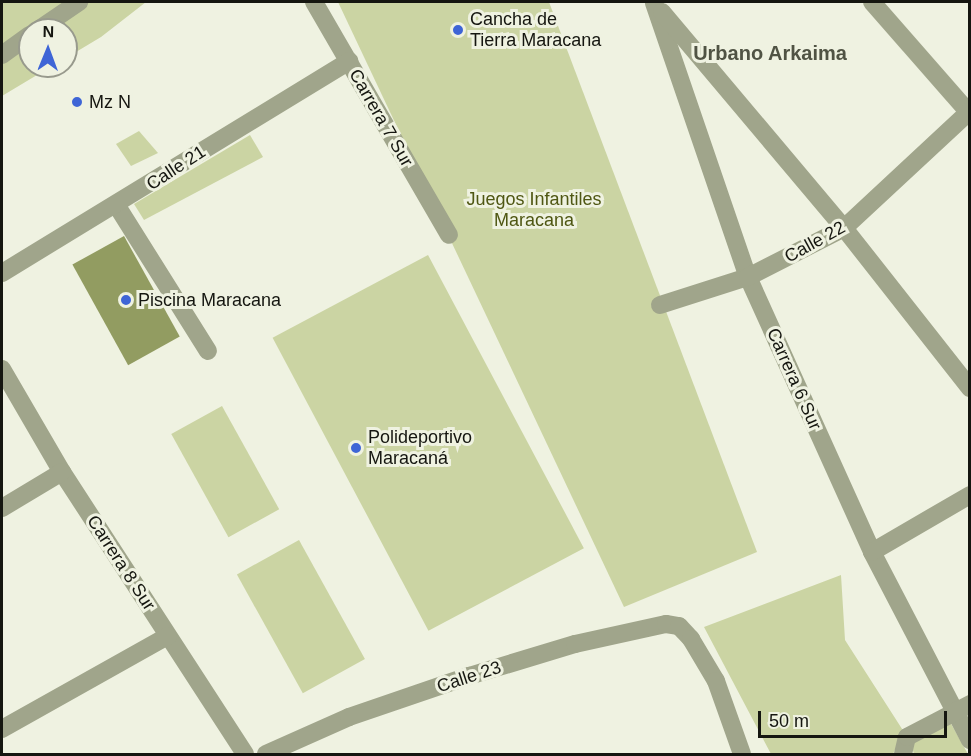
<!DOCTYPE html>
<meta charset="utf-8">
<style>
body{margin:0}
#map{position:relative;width:971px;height:756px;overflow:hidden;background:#eff2e1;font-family:Helvetica,sans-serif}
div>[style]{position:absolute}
.green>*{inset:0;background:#cbd4a3;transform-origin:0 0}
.water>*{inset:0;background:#929c61;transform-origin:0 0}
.street>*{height:18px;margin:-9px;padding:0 9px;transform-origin:9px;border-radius:9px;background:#a0a58b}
.dots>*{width:16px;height:16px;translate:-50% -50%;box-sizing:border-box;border:3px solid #eff2e1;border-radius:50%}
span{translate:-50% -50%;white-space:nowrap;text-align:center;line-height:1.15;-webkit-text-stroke:6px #eff2e1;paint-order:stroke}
.poi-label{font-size:18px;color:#151610}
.left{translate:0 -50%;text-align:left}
.street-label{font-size:18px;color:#151610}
.park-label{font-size:18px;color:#4f5713}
.neighbourhood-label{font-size:20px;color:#505344;font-weight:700}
.frame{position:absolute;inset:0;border:3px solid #151610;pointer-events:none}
.north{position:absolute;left:18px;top:18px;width:60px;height:60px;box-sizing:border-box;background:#eff2e1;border:2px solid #989a8d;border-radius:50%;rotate:1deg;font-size:16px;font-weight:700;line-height:24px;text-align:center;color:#151610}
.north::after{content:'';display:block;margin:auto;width:21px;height:27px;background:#3e65d6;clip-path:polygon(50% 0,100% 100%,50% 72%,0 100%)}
.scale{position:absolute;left:758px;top:711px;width:189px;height:27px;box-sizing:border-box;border:3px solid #151610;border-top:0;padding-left:8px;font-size:18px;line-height:21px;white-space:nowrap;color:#151610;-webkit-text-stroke:4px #eff2e1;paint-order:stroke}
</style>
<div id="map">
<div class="green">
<i style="clip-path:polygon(2px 2px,146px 2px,101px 37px,66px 58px,66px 30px,30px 30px,30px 66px,52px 66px,2px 96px)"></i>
<i style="clip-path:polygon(338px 2px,549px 2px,757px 552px,624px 607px)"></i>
<i style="clip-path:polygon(139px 131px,158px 153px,131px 166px,116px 144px)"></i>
<i style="clip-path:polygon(250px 135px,263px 157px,144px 220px,134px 204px)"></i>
<i style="left:428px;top:255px;width:332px;height:176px;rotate:62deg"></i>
<i style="left:222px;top:406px;width:118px;height:58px;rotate:61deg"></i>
<i style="left:299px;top:540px;width:136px;height:71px;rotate:61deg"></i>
<i style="clip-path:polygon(841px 575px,845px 640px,904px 732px,893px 754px,771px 754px,704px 627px)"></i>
<i style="clip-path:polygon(950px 722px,968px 754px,914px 754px,911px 744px)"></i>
</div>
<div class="water">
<i style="left:124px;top:236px;width:115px;height:59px;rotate:61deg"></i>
</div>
<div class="street">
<i style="left:314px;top:2px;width:269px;rotate:59.9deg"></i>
<i style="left:872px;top:2px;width:149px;rotate:48.8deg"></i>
<i style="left:654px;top:3px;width:290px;rotate:71.1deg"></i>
<i style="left:748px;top:277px;width:302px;rotate:65.7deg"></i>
<i style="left:872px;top:552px;width:212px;rotate:62.5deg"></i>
<i style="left:662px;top:12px;width:282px;rotate:49.9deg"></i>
<i style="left:844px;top:228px;width:204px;rotate:51.8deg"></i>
<i style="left:38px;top:30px;width:50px;rotate:-34.3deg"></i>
<i style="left:2px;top:55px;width:34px;rotate:-36deg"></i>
<i style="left:117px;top:206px;width:171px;rotate:57.9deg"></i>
<i style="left:2px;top:273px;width:407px;rotate:-31.4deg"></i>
<i style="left:660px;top:305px;width:92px;rotate:-17.7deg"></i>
<i style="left:748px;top:277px;width:108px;rotate:-27deg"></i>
<i style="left:844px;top:228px;width:172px;rotate:-42.9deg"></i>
<i style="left:2px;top:369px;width:119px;rotate:59.8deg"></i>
<i style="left:62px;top:472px;width:336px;rotate:57deg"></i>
<i style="left:2px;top:508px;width:70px;rotate:-31deg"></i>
<i style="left:872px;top:552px;width:113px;rotate:-30.2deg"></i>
<i style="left:2px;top:729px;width:190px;rotate:-29.3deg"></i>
<i style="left:266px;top:754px;width:91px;rotate:-24deg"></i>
<i style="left:349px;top:717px;width:127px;rotate:-18.9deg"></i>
<i style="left:469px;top:676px;width:111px;rotate:-16.8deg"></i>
<i style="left:575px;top:644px;width:93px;rotate:-12.4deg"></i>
<i style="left:666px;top:624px;width:13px;rotate:9deg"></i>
<i style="left:679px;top:626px;width:18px;rotate:47deg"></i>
<i style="left:691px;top:639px;width:49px;rotate:59.2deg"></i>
<i style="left:716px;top:681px;width:77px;rotate:70.4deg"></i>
<i style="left:903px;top:754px;width:17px;rotate:-77deg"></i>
<i style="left:907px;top:737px;width:71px;rotate:-27.6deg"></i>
</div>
<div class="dots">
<i style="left:458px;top:30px;background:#3e65d6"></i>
<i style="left:77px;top:102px;background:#3e65d6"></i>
<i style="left:126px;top:300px;background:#3e65d6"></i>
<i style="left:356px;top:448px;background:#3e65d6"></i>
</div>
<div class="poi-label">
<span class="left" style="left:470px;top:30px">Cancha de<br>Tierra Maracana</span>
<span class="left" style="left:89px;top:102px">Mz N</span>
<span class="left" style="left:138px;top:300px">Piscina Maracana</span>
<span class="left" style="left:368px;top:448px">Polideportivo<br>Maracaná</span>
</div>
<div class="street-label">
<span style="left:381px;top:118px;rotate:60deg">Carrera 7 Sur</span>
<span style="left:176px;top:168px;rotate:-33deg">Calle 21</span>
<span style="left:815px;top:242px;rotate:-29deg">Calle 22</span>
<span style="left:794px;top:379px;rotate:66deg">Carrera 6 Sur</span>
<span style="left:121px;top:563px;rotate:57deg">Carrera 8 Sur</span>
<span style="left:469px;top:677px;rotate:-18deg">Calle 23</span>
</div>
<div class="park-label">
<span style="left:534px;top:210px">Juegos Infantiles<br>Maracana</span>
</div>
<div class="neighbourhood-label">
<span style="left:770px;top:53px">Urbano Arkaima</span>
</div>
<div class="frame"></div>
<div class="north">N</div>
<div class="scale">50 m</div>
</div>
